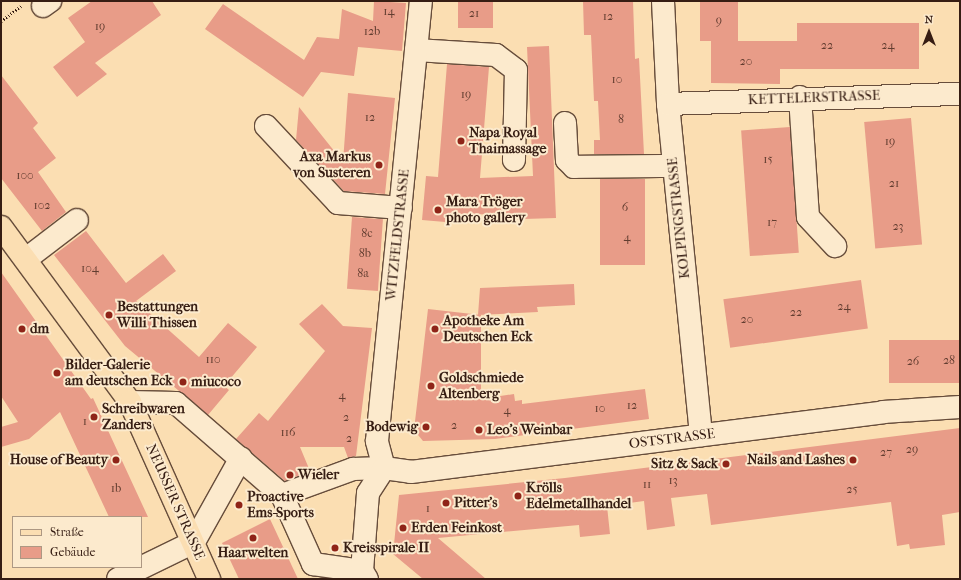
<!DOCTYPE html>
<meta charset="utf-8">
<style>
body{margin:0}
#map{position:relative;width:961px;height:580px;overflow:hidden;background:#fbdeb2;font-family:"IM FELL French Canon",serif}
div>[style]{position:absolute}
.building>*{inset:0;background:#e89c88;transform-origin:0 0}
.path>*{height:2.5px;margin-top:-1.25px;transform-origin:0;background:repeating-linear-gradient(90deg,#361d13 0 1px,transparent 0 3px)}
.roads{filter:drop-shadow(1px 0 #674d3b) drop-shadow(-1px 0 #674d3b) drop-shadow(0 1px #674d3b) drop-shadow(0 -1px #674d3b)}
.minor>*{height:22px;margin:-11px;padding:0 11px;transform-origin:11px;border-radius:11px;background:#fceacd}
.major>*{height:22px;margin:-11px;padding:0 11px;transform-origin:11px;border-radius:11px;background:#fbdeb2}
.dots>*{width:11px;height:11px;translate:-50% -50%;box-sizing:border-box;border:2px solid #fceacd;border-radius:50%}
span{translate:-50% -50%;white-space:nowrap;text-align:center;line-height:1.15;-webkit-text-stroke:4px #fceacd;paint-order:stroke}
.number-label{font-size:12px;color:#623d30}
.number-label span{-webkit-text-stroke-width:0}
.street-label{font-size:14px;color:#361d13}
.poi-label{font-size:14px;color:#361d13;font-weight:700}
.left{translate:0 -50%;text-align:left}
.right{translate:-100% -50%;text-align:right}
.frame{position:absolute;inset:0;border:2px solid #361d13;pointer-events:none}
.legend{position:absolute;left:12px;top:516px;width:130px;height:52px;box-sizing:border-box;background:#fceacd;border:1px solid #ad9883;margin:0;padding:5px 7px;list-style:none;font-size:12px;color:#361d13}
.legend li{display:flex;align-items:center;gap:8px;height:20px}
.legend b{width:20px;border:1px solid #ad9883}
.north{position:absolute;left:909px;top:12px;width:40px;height:40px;-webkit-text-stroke:3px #fceacd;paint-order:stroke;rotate:0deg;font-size:11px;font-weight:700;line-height:16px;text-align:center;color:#361d13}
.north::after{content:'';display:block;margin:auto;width:14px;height:18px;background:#361d13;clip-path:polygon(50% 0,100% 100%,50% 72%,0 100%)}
</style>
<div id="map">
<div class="building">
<i style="clip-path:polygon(92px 1px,152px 1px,161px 15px,95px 63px,107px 74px,77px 97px,53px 67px,85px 42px,68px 18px)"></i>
<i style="clip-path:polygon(374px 1px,406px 3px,402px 51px,358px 47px,354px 76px,321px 72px,303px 97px,205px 29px,223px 4px,304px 60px,317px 37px,339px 39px,342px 9px,373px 21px)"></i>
<i style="left:458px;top:1px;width:35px;height:27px"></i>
<i style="clip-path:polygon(583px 1px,633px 1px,635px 59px,639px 58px,644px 154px,594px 154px,594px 140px,600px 140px,598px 101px,594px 101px,591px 35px,584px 35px)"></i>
<i style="clip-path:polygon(700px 1px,738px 1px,738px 41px,797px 41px,797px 23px,919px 23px,919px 69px,780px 69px,780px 84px,711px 83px,711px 41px,700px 41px)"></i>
<i style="clip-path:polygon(549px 46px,556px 218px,493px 220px,492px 214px,458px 215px,457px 223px,422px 220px,426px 176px,438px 177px,447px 64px,489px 67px,480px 178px,533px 176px,527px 47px)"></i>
<i style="clip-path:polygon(1px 75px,38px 123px,33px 128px,56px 158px,38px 172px,66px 212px,42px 231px,1px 178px)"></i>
<i style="clip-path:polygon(348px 93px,395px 98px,385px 194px,344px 191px,296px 140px,299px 107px,343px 162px)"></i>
<i style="left:911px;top:118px;width:127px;height:47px;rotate:85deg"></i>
<i style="left:790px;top:127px;width:126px;height:49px;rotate:86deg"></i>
<i style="left:600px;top:179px;width:45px;height:86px"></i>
<i style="left:352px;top:217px;width:31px;height:72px;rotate:4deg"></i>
<i style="clip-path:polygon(86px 231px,126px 283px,163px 254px,176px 271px,136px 301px,199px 357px,228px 323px,257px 347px,224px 386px,229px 390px,208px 415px,125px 346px,54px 255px)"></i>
<i style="clip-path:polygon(1px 272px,91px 399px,93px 398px,148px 517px,109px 517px,60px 412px,29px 439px,1px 447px,1px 427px,18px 422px,1px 396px)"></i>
<i style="left:861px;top:280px;width:49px;height:139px;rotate:82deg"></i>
<i style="clip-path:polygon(574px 284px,575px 305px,537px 307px,538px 312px,478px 315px,480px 288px)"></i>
<i style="clip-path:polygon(322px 304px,343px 326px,372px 328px,356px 456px,348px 458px,344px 447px,300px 447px,310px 471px,285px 481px,236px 439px,259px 413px,268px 421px,325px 351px,299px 324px)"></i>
<i style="clip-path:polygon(428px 309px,481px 315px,481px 399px,514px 394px,515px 401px,522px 400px,522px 404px,645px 389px,649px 419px,495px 439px,423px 441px,414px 430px)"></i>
<i style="left:889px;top:340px;width:71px;height:43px"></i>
<i style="clip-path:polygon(960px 428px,960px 512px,942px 515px,945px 545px,910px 549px,909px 544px,897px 546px,891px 502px,711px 525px,707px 494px,671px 498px,675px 526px,647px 530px,644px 501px,607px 506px,610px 534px,580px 537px,579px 525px,438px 538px,486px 579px,423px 579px,393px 554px,399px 495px,565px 478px)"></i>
<i style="clip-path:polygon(270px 519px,298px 579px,239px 579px,222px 543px)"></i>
</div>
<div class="path">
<i style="left:1px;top:21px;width:25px;rotate:-37deg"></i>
</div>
<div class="roads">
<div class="minor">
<i style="left:663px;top:1px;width:103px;rotate:87.2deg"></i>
<i style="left:668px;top:104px;width:333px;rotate:84.3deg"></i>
<i style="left:43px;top:6px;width:9px;rotate:-36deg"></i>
<i style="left:416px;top:50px;width:80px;rotate:3.6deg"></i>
<i style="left:496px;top:55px;width:25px;rotate:37deg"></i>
<i style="left:516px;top:70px;width:90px;rotate:91.3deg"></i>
<i style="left:800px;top:97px;width:120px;rotate:86.2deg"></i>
<i style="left:808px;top:217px;width:40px;rotate:47deg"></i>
<i style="left:668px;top:104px;width:292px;rotate:-2deg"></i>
<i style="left:565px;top:123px;width:37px;rotate:87deg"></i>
<i style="left:567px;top:160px;width:10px;rotate:45deg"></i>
<i style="left:574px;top:167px;width:100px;rotate:-0.6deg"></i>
<i style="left:266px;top:126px;width:105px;rotate:46.9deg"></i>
<i style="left:338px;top:203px;width:63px;rotate:4.5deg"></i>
<i style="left:26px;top:259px;width:64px;rotate:-37.4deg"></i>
<i style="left:130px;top:402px;width:46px;rotate:1.2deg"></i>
<i style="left:176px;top:403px;width:140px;rotate:41deg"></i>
<i style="left:282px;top:495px;width:76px;rotate:65.8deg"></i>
<i style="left:313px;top:564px;width:49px;rotate:8.1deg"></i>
<i style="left:384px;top:468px;width:28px;rotate:-105deg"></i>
<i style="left:377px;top:441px;width:442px;rotate:-84.3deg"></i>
<i style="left:282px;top:495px;width:76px;rotate:-20.1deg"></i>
<i style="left:353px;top:469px;width:31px;rotate:-2deg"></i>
<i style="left:384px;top:468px;width:27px;rotate:8deg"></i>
<i style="left:411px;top:472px;width:476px;rotate:-7.2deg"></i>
<i style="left:883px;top:412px;width:77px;rotate:-3.7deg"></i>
<i style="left:118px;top:579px;width:85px;rotate:-26deg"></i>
<i style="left:194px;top:542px;width:96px;rotate:-60.8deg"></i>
<i style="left:367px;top:579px;width:9px;rotate:-122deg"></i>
<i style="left:362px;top:571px;width:78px;rotate:-85.6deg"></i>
<i style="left:368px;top:493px;width:30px;rotate:-57deg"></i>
</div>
<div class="major">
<i style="left:1px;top:227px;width:217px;rotate:53.6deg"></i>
<i style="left:130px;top:402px;width:194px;rotate:65.9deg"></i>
</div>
</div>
<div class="dots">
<i style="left:461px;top:141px;background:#8f2418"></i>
<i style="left:379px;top:165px;background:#8f2418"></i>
<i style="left:438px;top:210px;background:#8f2418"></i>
<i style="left:109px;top:315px;background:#8f2418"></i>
<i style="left:22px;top:329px;background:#8f2418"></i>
<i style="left:435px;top:329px;background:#8f2418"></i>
<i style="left:57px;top:373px;background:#8f2418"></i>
<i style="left:183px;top:382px;background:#8f2418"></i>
<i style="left:431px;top:386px;background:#8f2418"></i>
<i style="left:94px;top:417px;background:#8f2418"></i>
<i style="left:426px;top:427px;background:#8f2418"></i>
<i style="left:479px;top:430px;background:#8f2418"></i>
<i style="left:116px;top:460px;background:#8f2418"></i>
<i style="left:853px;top:460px;background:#8f2418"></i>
<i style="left:726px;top:464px;background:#8f2418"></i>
<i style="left:290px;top:475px;background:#8f2418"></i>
<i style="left:518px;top:496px;background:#8f2418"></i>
<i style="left:446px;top:503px;background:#8f2418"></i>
<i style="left:239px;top:505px;background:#8f2418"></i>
<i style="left:403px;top:528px;background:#8f2418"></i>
<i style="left:253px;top:538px;background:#8f2418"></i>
<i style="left:335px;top:548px;background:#8f2418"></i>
</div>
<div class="number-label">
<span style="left:389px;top:12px">14</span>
<span style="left:474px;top:14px">21</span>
<span style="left:608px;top:17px">12</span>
<span style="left:719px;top:21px">9</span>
<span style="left:100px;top:27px">19</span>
<span style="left:372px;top:32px">12b</span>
<span style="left:827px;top:46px">22</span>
<span style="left:888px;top:46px">24</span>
<span style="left:746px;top:62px">20</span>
<span style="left:617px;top:80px">10</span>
<span style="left:466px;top:95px">19</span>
<span style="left:370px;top:118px">12</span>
<span style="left:621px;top:120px">8</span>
<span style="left:890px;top:142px">19</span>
<span style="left:768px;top:160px">15</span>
<span style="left:25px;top:176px">100</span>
<span style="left:894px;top:184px">21</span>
<span style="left:42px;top:206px">102</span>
<span style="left:625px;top:208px">6</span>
<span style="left:772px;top:223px">17</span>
<span style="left:898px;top:227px">23</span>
<span style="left:367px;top:234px">8c</span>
<span style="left:627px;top:238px">4</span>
<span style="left:365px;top:254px">8b</span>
<span style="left:90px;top:269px">104</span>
<span style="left:363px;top:274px">8a</span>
<span style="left:844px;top:307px">24</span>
<span style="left:796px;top:313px">22</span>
<span style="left:747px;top:320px">20</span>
<span style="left:213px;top:360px">110</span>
<span style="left:949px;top:361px">28</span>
<span style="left:913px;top:362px">26</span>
<span style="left:342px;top:396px">4</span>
<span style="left:632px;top:406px">12</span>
<span style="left:600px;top:409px">10</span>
<span style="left:507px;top:411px">4</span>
<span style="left:346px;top:418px">2</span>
<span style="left:85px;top:422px">1</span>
<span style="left:454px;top:426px">2</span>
<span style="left:288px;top:433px">116</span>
<span style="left:349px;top:439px">2</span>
<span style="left:912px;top:450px">29</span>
<span style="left:886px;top:453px">27</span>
<span style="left:673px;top:481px">13</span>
<span style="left:647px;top:485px">11</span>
<span style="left:116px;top:489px">1b</span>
<span style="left:852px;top:490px">25</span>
<span style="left:428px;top:509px">1</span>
</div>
<div class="street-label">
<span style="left:814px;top:98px;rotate:-2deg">KETTELERSTRASSE</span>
<span style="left:679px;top:218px;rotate:-96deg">KOLPINGSTRASSE</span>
<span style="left:398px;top:235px;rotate:-84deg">WITZFELDSTRASSE</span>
<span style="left:672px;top:439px;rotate:-7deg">OSTSTRASSE</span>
<span style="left:175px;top:502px;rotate:66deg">NEUSSER STRASSE</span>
</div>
<div class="poi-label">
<span class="left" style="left:469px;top:141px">Napa Royal<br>Thaimassage</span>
<span class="right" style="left:371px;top:165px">Axa Markus<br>von Susteren</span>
<span class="left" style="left:446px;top:210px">Mara Tröger<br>photo gallery</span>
<span class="left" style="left:117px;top:315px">Bestattungen<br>Willi Thissen</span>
<span class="left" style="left:443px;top:329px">Apotheke Am<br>Deutschen Eck</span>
<span class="left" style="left:30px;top:329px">dm</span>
<span class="left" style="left:65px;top:373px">Bilder-Galerie<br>am deutschen Eck</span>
<span class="left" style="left:439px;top:386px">Goldschmiede<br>Altenberg</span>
<span class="left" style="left:191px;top:382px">miucoco</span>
<span class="left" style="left:102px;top:417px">Schreibwaren<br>Zanders</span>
<span class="right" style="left:418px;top:427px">Bodewig</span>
<span class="left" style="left:487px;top:430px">Leo's Weinbar</span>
<span class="right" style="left:108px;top:460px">House of Beauty</span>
<span class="right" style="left:845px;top:460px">Nails and Lashes</span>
<span class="right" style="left:718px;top:464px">Sitz &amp; Sack</span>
<span class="left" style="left:298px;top:475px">Wieler</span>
<span class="left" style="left:526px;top:496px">Krölls<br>Edelmetallhandel</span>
<span class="left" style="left:247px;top:505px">Proactive<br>Ems-Sports</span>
<span class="left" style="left:454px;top:503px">Pitter's</span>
<span class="left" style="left:411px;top:528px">Erden Feinkost</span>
<span class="left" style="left:343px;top:548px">Kreisspirale II</span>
<span style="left:253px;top:553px">Haarwelten</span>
</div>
<div class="frame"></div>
<ul class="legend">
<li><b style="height:5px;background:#fbdeb2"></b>Straße</li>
<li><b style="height:11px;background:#e89c88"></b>Gebäude</li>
</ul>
<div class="north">N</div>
</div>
